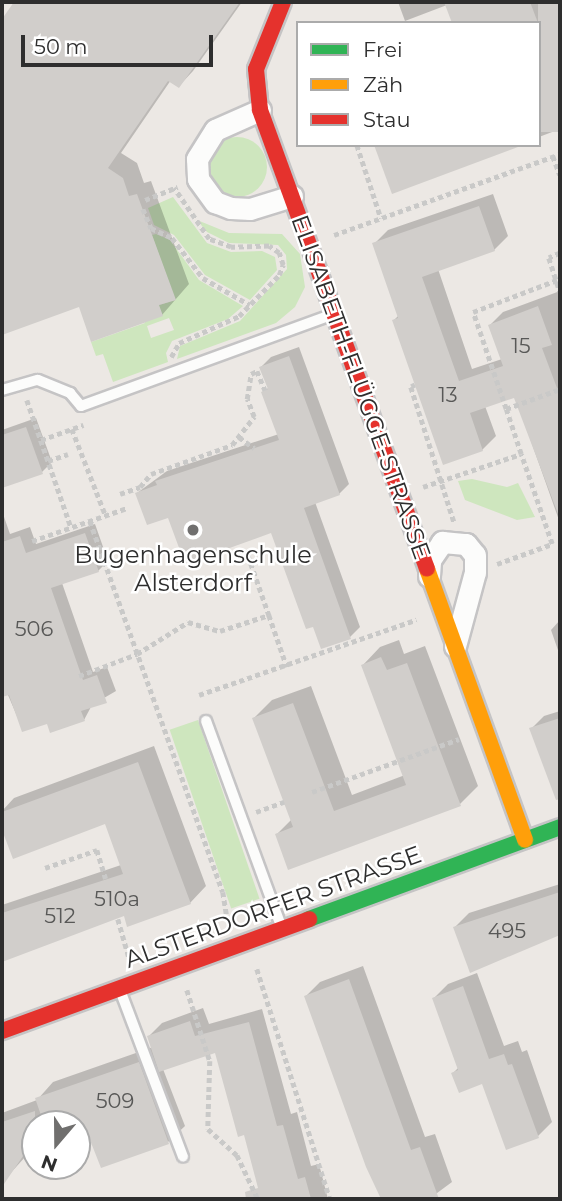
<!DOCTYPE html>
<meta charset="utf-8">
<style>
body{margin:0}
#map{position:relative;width:562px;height:1201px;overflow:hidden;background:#ece8e4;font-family:Montserrat,sans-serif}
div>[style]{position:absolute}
.green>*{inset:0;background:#cee6be;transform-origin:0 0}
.round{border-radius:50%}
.shadow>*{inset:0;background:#0003}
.building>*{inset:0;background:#d1cecb;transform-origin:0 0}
.path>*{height:4.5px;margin-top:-2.25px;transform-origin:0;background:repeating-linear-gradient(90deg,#c9c9c8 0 5px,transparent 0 8.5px)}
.roads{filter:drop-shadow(2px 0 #c5c4c5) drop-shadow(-2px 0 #c5c4c5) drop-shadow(0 2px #c5c4c5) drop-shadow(0 -2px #c5c4c5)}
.lane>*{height:10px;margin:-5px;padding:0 5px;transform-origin:5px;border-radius:5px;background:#fcfcfb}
.street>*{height:21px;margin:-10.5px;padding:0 10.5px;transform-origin:10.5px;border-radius:10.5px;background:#fcfcfb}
.fast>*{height:16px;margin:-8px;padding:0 8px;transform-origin:8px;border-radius:8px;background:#30b455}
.slow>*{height:16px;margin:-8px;padding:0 8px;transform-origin:8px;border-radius:8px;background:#ff9f0a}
.jam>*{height:16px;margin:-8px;padding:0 8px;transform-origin:8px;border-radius:8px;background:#e5322d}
.dots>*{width:19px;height:19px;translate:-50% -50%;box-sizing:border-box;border:4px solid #fff;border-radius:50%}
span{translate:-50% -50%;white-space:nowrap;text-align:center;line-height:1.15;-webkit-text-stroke:5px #fff;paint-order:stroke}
.number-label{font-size:21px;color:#585857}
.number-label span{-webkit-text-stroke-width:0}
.street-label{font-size:24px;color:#2e2e2e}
.poi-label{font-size:24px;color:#2e2e2e}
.frame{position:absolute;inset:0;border:4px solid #2e2e2e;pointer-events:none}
.legend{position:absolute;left:296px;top:21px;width:245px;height:126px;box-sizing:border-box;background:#fff;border:2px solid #ababab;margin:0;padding:9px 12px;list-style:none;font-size:21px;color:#2e2e2e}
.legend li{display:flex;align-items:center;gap:14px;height:35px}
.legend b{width:35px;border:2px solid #ababab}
.north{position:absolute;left:21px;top:1110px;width:70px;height:70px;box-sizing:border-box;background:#fff;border:2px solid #ababab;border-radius:50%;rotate:200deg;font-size:19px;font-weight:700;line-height:28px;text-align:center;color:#2e2e2e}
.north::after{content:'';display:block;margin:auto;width:24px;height:32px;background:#706f6e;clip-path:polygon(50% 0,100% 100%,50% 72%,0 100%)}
.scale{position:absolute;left:21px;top:35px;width:192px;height:32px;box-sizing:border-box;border:4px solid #2e2e2e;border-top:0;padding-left:9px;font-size:21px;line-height:24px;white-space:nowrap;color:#2e2e2e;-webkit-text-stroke:5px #fff;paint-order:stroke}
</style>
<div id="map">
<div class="green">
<i class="round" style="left:207px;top:137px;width:60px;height:60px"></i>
<i style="clip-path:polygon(173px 197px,207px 243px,231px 252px,262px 251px,275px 257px,277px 270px,250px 300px,205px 275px,174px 235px,154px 225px,148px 208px)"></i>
<i style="clip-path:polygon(197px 220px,229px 233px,282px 234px,300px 254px,305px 287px,295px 307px,276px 323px,177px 359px,180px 346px,240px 321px,287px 269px,286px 255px,278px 245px,229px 243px,207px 232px)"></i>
<i style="clip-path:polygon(evenodd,156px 234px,170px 240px,199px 280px,243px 306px,228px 319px,172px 341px,166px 353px,168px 362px,113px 382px,103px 354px,96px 356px,91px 342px,145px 323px,141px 311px,175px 300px,152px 235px,156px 234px,169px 318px,174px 330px,151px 338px,147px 326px,169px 318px)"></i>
<i style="clip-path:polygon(472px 479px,507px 487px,518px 483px,535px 517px,517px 520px,465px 500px,458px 481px)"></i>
<i style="left:198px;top:720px;width:189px;height:30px;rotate:71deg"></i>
</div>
<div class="shadow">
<i style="clip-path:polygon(16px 2px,242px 2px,193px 71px,179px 86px,171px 80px,121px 153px,137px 163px,144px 183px,151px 181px,189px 284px,162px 315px,80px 305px,2px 333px,2px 22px)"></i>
<i style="clip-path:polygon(398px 2px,560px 2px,560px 129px,539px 137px,539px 23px,454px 23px,447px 5px,405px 21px)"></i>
<i style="clip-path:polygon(493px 194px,508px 236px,494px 250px,438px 269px,472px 369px,502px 359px,490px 325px,503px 312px,560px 291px,560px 523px,515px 396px,485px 406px,496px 436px,482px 450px,394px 320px,399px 315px,374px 244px,388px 230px)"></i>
<i style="clip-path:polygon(299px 347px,349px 484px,339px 494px,315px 502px,360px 627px,350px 637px,272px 531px,137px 493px,167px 471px,279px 434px,264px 392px,269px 387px,261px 367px,271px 357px)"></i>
<i style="clip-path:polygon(36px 418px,52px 462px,42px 472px,2px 486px,2px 430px)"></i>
<i style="clip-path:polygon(2px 511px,10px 534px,30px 527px,36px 544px,95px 524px,108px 561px,98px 571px,62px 583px,93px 672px,107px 667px,116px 691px,92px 705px,84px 720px,48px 721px,23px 730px,2px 681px)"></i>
<i style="clip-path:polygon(560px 620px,560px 656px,551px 630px)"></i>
<i style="clip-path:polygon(399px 640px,404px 654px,425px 646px,478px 786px,460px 804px,277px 834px,292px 819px,254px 718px,272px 700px,311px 686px,352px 795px,405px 775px,363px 665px,380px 647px)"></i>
<i style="clip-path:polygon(560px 711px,560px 778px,552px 781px,531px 729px,544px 716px)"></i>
<i style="clip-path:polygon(154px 746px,206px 886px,190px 903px,125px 914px,2px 959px,2px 905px,121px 865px,106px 821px,14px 857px,2px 825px,2px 811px,14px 798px)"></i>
<i style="clip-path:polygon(560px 884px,560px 934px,471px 970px,455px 927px,469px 913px)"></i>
<i style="clip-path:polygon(363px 966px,425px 1137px,435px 1134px,452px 1182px,429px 1199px,391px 1199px,306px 996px,320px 982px)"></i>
<i style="clip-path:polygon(477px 973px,504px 1046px,518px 1041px,522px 1052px,527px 1050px,552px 1122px,538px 1136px,483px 1082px,453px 1073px,459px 1067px,434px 998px,448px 984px)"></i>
<i style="clip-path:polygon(203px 1008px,209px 1024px,262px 1009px,291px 1114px,297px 1112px,311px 1166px,319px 1164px,328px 1199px,271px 1199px,216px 1050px,163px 1069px,185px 1126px,168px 1142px,89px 1131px,77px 1144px,77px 1124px,35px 1124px,35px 1164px,26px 1156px,7px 1177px,2px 1172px,2px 1113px,37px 1100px,53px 1082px,153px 1047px,149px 1036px,162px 1023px)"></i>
</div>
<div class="building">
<i style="clip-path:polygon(14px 2px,240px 2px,179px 88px,168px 81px,108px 168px,123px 178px,129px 196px,137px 194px,176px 300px,159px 305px,163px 316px,91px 342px,79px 307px,2px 335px,2px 19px)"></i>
<i style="clip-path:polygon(444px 2px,530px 2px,538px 23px,452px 23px)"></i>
<i style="left:560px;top:4px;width:128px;height:22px;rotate:90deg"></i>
<i style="clip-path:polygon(374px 145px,517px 145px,518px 147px,392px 194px)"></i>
<i style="clip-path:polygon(479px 206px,495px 251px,422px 277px,459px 381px,503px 366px,488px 325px,538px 306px,552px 345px,542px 348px,560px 396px,560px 519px,514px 398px,470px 413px,483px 451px,443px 465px,392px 320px,398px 318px,372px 243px)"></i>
<i style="clip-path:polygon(289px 356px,340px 495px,304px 508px,351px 639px,321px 649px,313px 627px,306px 629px,271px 533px,185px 564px,168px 518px,147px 525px,135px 493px,157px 485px,155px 481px,279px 440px,261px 392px,268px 389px,259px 367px)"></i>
<i style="clip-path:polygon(26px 427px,43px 474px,2px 488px,2px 435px)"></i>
<i style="clip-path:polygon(85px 533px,99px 572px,51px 588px,83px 680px,97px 675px,107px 703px,81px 711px,85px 721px,50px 733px,47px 724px,22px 732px,9px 695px,2px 697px,2px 542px,20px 536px,26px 553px)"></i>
<i style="clip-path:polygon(381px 657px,387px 670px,407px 663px,461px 806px,288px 870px,275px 834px,293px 827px,252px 718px,293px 703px,334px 811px,406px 785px,361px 665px)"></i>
<i style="clip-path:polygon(560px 718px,560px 799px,556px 800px,529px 728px)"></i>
<i style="clip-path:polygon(138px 762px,191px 904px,127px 927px,124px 916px,2px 962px,2px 913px,123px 874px,105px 824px,13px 859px,2px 830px,2px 812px)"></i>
<i style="clip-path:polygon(560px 892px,560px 935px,470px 973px,453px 927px)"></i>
<i style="clip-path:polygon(349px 979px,411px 1150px,420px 1147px,439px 1199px,381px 1199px,366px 1167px,304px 996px)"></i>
<i style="clip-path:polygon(463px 986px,489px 1059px,504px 1054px,508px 1065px,512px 1064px,539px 1138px,506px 1150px,482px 1084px,459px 1093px,451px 1073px,458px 1070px,432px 998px)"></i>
<i style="clip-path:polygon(190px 1021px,195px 1036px,249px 1022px,277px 1126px,283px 1125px,298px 1179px,305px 1177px,311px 1199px,246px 1199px,245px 1192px,258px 1188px,244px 1135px,238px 1137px,215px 1053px,159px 1072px,147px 1036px)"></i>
<i style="clip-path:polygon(139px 1062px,169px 1144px,101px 1168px,90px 1140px,77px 1145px,77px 1124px,44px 1124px,35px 1098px)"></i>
<i style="clip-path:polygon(35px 1111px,35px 1167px,23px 1156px,2px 1187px,2px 1122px)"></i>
</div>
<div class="path">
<i style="left:357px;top:145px;width:77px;rotate:71.8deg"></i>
<i style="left:553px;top:156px;width:20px;rotate:70deg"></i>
<i style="left:145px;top:200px;width:35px;rotate:-22deg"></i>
<i style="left:143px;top:209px;width:21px;rotate:67deg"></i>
<i style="left:151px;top:228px;width:23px;rotate:25deg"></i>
<i style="left:172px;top:238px;width:51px;rotate:52.2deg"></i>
<i style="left:203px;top:278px;width:54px;rotate:29.9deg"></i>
<i style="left:334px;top:235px;width:240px;rotate:-19.7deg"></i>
<i style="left:560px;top:253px;width:12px;rotate:156deg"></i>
<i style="left:549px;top:258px;width:35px;rotate:72deg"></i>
<i style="left:171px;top:357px;width:16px;rotate:-60deg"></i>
<i style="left:179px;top:343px;width:66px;rotate:-24.2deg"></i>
<i style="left:239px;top:316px;width:57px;rotate:-45.7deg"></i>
<i style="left:279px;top:275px;width:11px;rotate:-68deg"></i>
<i style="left:283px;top:265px;width:13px;rotate:-108deg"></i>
<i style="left:279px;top:253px;width:12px;rotate:-145deg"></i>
<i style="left:269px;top:246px;width:38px;rotate:178deg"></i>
<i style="left:231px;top:247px;width:23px;rotate:-160deg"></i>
<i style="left:209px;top:239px;width:62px;rotate:-124.5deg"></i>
<i style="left:415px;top:385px;width:4px;rotate:153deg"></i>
<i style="left:411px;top:387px;width:142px;rotate:72.3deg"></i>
<i style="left:27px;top:400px;width:134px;rotate:70.9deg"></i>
<i style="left:506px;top:409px;width:102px;rotate:-108.8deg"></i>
<i style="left:473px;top:312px;width:90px;rotate:-20.9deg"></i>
<i style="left:72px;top:429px;width:93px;rotate:68.7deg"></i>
<i style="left:239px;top:437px;width:19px;rotate:36deg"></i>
<i style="left:41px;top:440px;width:45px;rotate:-19.7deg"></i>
<i style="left:48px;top:461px;width:21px;rotate:-19deg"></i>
<i style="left:423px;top:487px;width:103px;rotate:-18.6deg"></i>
<i style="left:521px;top:454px;width:47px;rotate:-108.4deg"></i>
<i style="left:506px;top:409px;width:58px;rotate:-20.3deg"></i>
<i style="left:120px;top:494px;width:21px;rotate:-19deg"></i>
<i style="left:140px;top:487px;width:17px;rotate:-50deg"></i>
<i style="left:151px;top:474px;width:86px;rotate:-19.7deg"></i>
<i style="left:232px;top:445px;width:36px;rotate:-52deg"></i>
<i style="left:254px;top:417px;width:19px;rotate:-111deg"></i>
<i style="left:247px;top:399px;width:25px;rotate:-81deg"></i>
<i style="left:251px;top:374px;width:7px;rotate:-27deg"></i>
<i style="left:257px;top:371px;width:21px;rotate:67deg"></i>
<i style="left:90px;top:521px;width:394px;rotate:70.3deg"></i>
<i style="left:223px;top:892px;width:25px;rotate:81deg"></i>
<i style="left:32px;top:541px;width:101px;rotate:-19.2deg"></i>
<i style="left:248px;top:555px;width:64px;rotate:70.7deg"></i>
<i style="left:497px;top:564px;width:59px;rotate:-20deg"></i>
<i style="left:552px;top:544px;width:95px;rotate:-109deg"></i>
<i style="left:79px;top:676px;width:62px;rotate:-20.8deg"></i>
<i style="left:137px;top:654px;width:60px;rotate:-32.1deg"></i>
<i style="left:188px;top:622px;width:33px;rotate:16deg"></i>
<i style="left:220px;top:631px;width:52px;rotate:-18.1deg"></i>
<i style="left:269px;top:615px;width:55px;rotate:70.9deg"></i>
<i style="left:199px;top:695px;width:230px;rotate:-19.1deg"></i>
<i style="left:312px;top:792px;width:156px;rotate:-19.8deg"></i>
<i style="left:256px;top:812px;width:30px;rotate:-20deg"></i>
<i style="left:45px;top:868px;width:55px;rotate:-19.1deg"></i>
<i style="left:97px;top:850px;width:30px;rotate:73deg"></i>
<i style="left:118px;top:919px;width:40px;rotate:74deg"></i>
<i style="left:257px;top:969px;width:241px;rotate:72.4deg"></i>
<i style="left:187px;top:990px;width:75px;rotate:72.1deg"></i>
<i style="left:210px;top:1061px;width:68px;rotate:91.7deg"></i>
<i style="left:208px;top:1129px;width:39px;rotate:42deg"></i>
<i style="left:237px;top:1155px;width:49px;rotate:64.5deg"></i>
</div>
<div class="roads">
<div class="lane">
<i style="left:2px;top:390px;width:37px;rotate:-16deg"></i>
<i style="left:38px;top:380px;width:35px;rotate:22deg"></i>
<i style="left:70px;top:393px;width:17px;rotate:50deg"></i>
<i style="left:81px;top:406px;width:266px;rotate:-20deg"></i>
<i style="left:206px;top:721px;width:218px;rotate:69.9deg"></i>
<i style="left:120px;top:990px;width:178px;rotate:69.3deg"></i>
</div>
<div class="street">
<i style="left:260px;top:110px;width:49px;rotate:156deg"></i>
<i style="left:215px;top:130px;width:34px;rotate:122deg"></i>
<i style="left:197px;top:159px;width:20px;rotate:87deg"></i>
<i style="left:198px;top:179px;width:29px;rotate:54deg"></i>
<i style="left:215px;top:202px;width:17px;rotate:21deg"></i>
<i style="left:231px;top:208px;width:19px;rotate:3deg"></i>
<i style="left:250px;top:209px;width:44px;rotate:-17.2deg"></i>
<i style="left:429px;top:576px;width:16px;rotate:-86deg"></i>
<i style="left:430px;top:560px;width:22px;rotate:-56deg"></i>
<i style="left:442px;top:542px;width:24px;rotate:5deg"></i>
<i style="left:466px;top:544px;width:14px;rotate:51deg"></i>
<i style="left:475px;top:555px;width:17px;rotate:90deg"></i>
<i style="left:475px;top:572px;width:77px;rotate:105.1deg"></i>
</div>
<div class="fast">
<i style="left:309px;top:919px;width:267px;rotate:-20.1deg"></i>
</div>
<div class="slow">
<i style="left:427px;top:569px;width:288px;rotate:70.1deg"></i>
</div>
<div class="jam">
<i style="left:283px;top:2px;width:72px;rotate:111.9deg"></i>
<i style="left:256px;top:69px;width:41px;rotate:84.4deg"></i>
<i style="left:260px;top:110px;width:488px;rotate:70deg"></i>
<i style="left:2px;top:1031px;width:327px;rotate:-20deg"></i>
</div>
</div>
<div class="dots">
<i style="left:193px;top:530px;background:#706f6e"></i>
</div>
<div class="number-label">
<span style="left:521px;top:346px">15</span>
<span style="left:448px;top:395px">13</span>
<span style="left:34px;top:629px">506</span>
<span style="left:117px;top:899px">510a</span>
<span style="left:60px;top:916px">512</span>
<span style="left:507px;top:931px">495</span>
<span style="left:115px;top:1101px">509</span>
</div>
<div class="street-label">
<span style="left:361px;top:387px;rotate:70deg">ELISABETH-FLÜGGE-STRASSE</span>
<span style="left:273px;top:907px;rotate:-20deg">ALSTERDORFER STRASSE</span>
</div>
<div class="poi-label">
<span style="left:193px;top:569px">Bugenhagenschule<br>Alsterdorf</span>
</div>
<div class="frame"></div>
<ul class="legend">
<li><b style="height:9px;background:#30b455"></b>Frei</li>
<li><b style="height:9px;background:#ff9f0a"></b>Zäh</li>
<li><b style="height:9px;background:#e5322d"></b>Stau</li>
</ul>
<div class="north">N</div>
<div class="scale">50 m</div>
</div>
